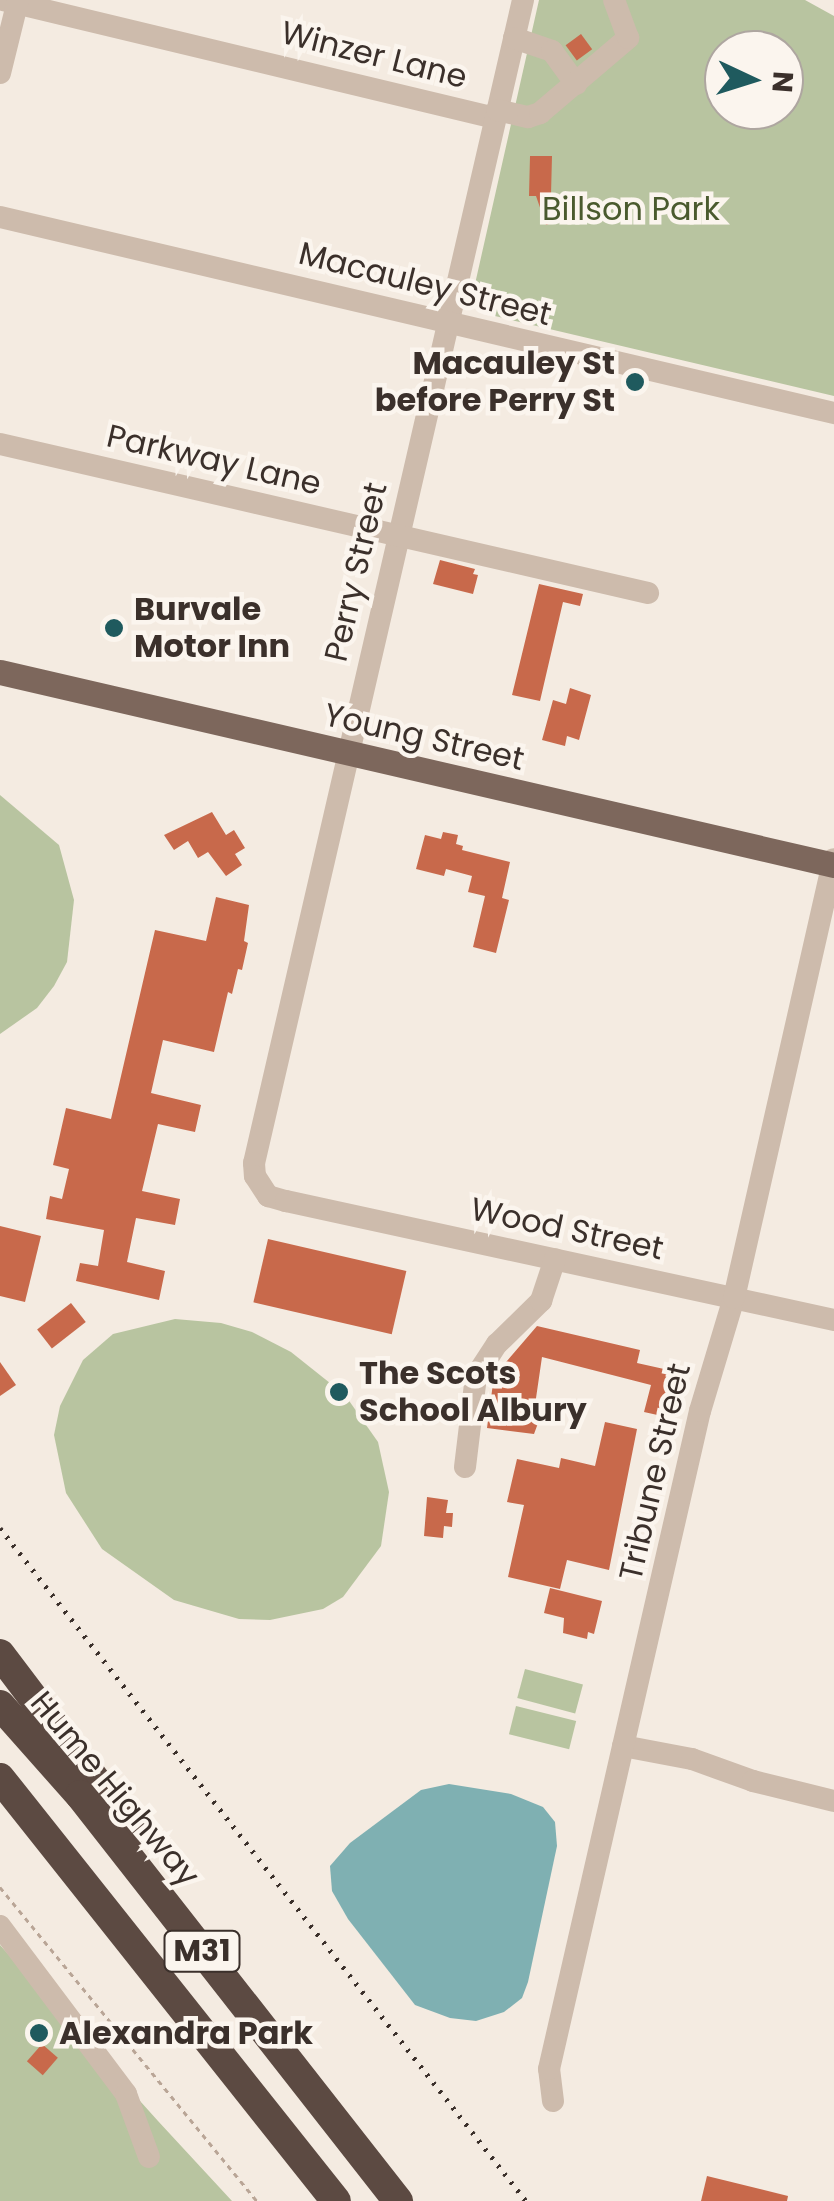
<!DOCTYPE html>
<style>
body{margin:0}
#map{position:relative;width:834px;height:2201px;overflow:hidden;background:#f4ebe1;font-family:Poppins,sans-serif}
div>[style]{position:absolute}
.green>*{inset:0;background:#b8c4a0;transform-origin:0 0}
.water>*{inset:0;background:#7fb0b2}
.building>*{inset:0;background:#c8694b;transform-origin:0 0}
.path>*{height:2.5px;margin-top:-1.25px;transform-origin:0;background:repeating-linear-gradient(90deg,#b9a596 0 5px,transparent 0 10px)}
.minor>*{height:22px;margin:-11px;padding:0 11px;transform-origin:11px;border-radius:11px;background:#cdbbac}
.major>*{height:25px;margin:-12.5px;padding:0 12.5px;transform-origin:12.5px;border-radius:12.5px;background:#7d675c}
.highway>*{height:30px;margin:-15px;padding:0 15px;transform-origin:15px;border-radius:15px;background:#5c4a42}
.rail>*{height:5px;margin-top:-2.5px;transform-origin:0;background:repeating-linear-gradient(90deg,#3b302b 0 2.5px,transparent 0 10.5px)}
.dots>*{width:28px;height:28px;translate:-50% -50%;box-sizing:border-box;border:5px solid #fbf5ee;border-radius:50%}
span{translate:-50% -50%;white-space:nowrap;text-align:center;line-height:1.15;-webkit-text-stroke:9px #fbf5ee;paint-order:stroke}
.shield-label span{padding:2px 8px;background:#fbf5ee;border:2px solid;border-radius:8px;-webkit-text-stroke-width:0}
.shield-label{font-size:30px;color:#3b302b;font-weight:700}
.street-label{font-size:32px;color:#3b302b}
.park-label{font-size:32px;color:#4a5a2e}
.poi-label{font-size:32px;color:#3b302b;font-weight:700}
.right{translate:-100% -50%;text-align:right}
.left{translate:0 -50%;text-align:left}
.north{position:absolute;left:704px;top:30px;width:100px;height:100px;box-sizing:border-box;background:#fbf5ee;border:2px solid #aea6a0;border-radius:50%;rotate:94deg;font-size:28px;font-weight:700;line-height:40px;text-align:center;color:#3b302b}
.north::after{content:'';display:block;margin:auto;width:35px;height:45px;background:#1f5a5e;clip-path:polygon(50% 0,100% 100%,50% 72%,0 100%)}
</style>
<div id="map">
<div class="green">
<i style="clip-path:polygon(evenodd,539px 0,805px 0,834px 16px,834px 396px,482px 313px,475px 284px,539px 0,724px 50px,784px 50px,784px 110px,724px 110px,724px 50px)"></i>
<i style="clip-path:polygon(0 795px,59px 845px,74px 900px,67px 962px,54px 986px,37px 1008px,0 1034px)"></i>
<i style="clip-path:polygon(175px 1319px,221px 1323px,252px 1332px,291px 1352px,345px 1395px,378px 1442px,389px 1492px,381px 1546px,343px 1597px,323px 1609px,270px 1620px,239px 1619px,174px 1600px,102px 1549px,66px 1493px,54px 1435px,60px 1406px,83px 1360px,113px 1334px)"></i>
<i style="left:525px;top:1669px;width:60px;height:30px;rotate:15deg"></i>
<i style="left:516px;top:1706px;width:62px;height:29px;rotate:14deg"></i>
<i style="clip-path:polygon(0 1945px,158px 2121px,232px 2201px,0 2201px)"></i>
</div>
<div class="water">
<i style="clip-path:polygon(449px 1784px,511px 1794px,543px 1807px,555px 1822px,557px 1846px,528px 1982px,522px 1998px,504px 2012px,476px 2021px,450px 2018px,415px 2005px,348px 1919px,332px 1891px,330px 1866px,350px 1843px,421px 1790px)"></i>
</div>
<div class="building">
<i style="left:581px;top:34px;width:19px;height:19px;rotate:54deg"></i>
<i style="clip-path:polygon(530px 156px,552px 156px,551px 195px,560px 220px,546px 225px,536px 196px,529px 196px)"></i>
<i style="clip-path:polygon(440px 560px,475px 569px,473px 574px,478px 575px,473px 594px,433px 584px)"></i>
<i style="clip-path:polygon(539px 584px,583px 594px,580px 606px,563px 602px,540px 701px,512px 695px)"></i>
<i style="clip-path:polygon(570px 688px,591px 695px,579px 740px,567px 736px,565px 746px,542px 740px,553px 700px,566px 704px)"></i>
<i style="clip-path:polygon(212px 812px,226px 835px,234px 830px,245px 848px,235px 854px,242px 865px,226px 876px,208px 852px,198px 858px,188px 841px,174px 850px,164px 835px)"></i>
<i style="clip-path:polygon(443px 832px,458px 835px,456px 844px,463px 846px,462px 850px,510px 862px,502px 898px,509px 900px,496px 953px,473px 947px,485px 896px,468px 892px,472px 876px,446px 869px,444px 876px,416px 869px,425px 835px,441px 839px)"></i>
<i style="clip-path:polygon(216px 897px,249px 905px,244px 941px,248px 943px,242px 970px,238px 969px,232px 994px,228px 992px,214px 1052px,163px 1040px,151px 1093px,201px 1105px,195px 1132px,158px 1124px,142px 1191px,180px 1199px,175px 1225px,136px 1218px,127px 1262px,165px 1271px,159px 1300px,76px 1281px,80px 1263px,98px 1266px,104px 1230px,46px 1219px,50px 1196px,62px 1199px,69px 1169px,53px 1165px,66px 1108px,111px 1119px,155px 930px,206px 941px)"></i>
<i style="clip-path:polygon(0 1226px,41px 1236px,25px 1302px,0 1296px)"></i>
<i style="left:268px;top:1239px;width:142px;height:65px;rotate:13deg"></i>
<i style="left:71px;top:1303px;width:24px;height:43px;rotate:52deg"></i>
<i style="clip-path:polygon(537px 1326px,640px 1350px,637px 1363px,673px 1371px,662px 1416px,644px 1412px,651px 1385px,542px 1357px,535px 1405px,544px 1407px,534px 1434px,487px 1428px,494px 1376px)"></i>
<i style="clip-path:polygon(0 1362px,16px 1385px,0 1396px)"></i>
<i style="clip-path:polygon(605px 1422px,637px 1429px,609px 1570px,567px 1560px,560px 1589px,508px 1577px,524px 1505px,507px 1502px,517px 1459px,559px 1468px,561px 1458px,595px 1466px)"></i>
<i style="clip-path:polygon(427px 1497px,448px 1500px,446px 1513px,453px 1513px,452px 1527px,444px 1526px,443px 1538px,424px 1536px)"></i>
<i style="clip-path:polygon(550px 1588px,602px 1601px,594px 1634px,588px 1632px,587px 1639px,563px 1633px,564px 1618px,544px 1613px)"></i>
<i style="left:42px;top:2044px;width:21px;height:23px;rotate:41deg"></i>
<i style="clip-path:polygon(707px 2176px,788px 2196px,787px 2201px,701px 2201px)"></i>
</div>
<div class="path">
<i style="left:0;top:1887px;width:406px;rotate:50.7deg"></i>
</div>
<div class="minor">
<i style="left:3px;top:0;width:506px;rotate:13.49deg"></i>
<i style="left:523px;top:0;width:1194px;rotate:103.02deg"></i>
<i style="left:254px;top:1163px;width:13px;rotate:86deg"></i>
<i style="left:255px;top:1176px;width:24px;rotate:57deg"></i>
<i style="left:268px;top:1196px;width:19px;rotate:16deg"></i>
<i style="left:286px;top:1201px;width:561px;rotate:12.25deg"></i>
<i style="left:514px;top:38px;width:40px;rotate:18.9deg"></i>
<i style="left:552px;top:51px;width:41px;rotate:54deg"></i>
<i style="left:0;top:73px;width:75px;rotate:-76.1deg"></i>
<i style="left:497px;top:110px;width:32px;rotate:13deg"></i>
<i style="left:528px;top:117px;width:13px;rotate:-18deg"></i>
<i style="left:540px;top:113px;width:116px;rotate:-40.4deg"></i>
<i style="left:628px;top:38px;width:40px;rotate:-110.2deg"></i>
<i style="left:0;top:217px;width:857px;rotate:13.23deg"></i>
<i style="left:0;top:444px;width:665px;rotate:12.95deg"></i>
<i style="left:465px;top:1467px;width:92px;rotate:-83.1deg"></i>
<i style="left:476px;top:1376px;width:38px;rotate:-57deg"></i>
<i style="left:497px;top:1344px;width:62px;rotate:-44.3deg"></i>
<i style="left:541px;top:1301px;width:44px;rotate:-71.6deg"></i>
<i style="left:623px;top:1746px;width:70px;rotate:10.7deg"></i>
<i style="left:692px;top:1759px;width:65px;rotate:19.8deg"></i>
<i style="left:753px;top:1781px;width:83px;rotate:13.9deg"></i>
<i style="left:0;top:1926px;width:210px;rotate:53.1deg"></i>
<i style="left:126px;top:2094px;width:67px;rotate:69.9deg"></i>
<i style="left:553px;top:2101px;width:32px;rotate:-97deg"></i>
<i style="left:549px;top:2069px;width:675px;rotate:-77.08deg"></i>
<i style="left:700px;top:1411px;width:118px;rotate:-73.3deg"></i>
<i style="left:734px;top:1298px;width:450px;rotate:-77.2deg"></i>
</div>
<div class="major">
<i style="left:0;top:672px;width:856px;rotate:13.03deg"></i>
</div>
<div class="highway">
<i style="left:0;top:1654px;width:222px;rotate:52.9deg"></i>
<i style="left:0;top:1705px;width:120px;rotate:48.4deg"></i>
<i style="left:80px;top:1795px;width:516px;rotate:51.93deg"></i>
<i style="left:0;top:1778px;width:540px;rotate:51.54deg"></i>
</div>
<div class="rail">
<i style="left:0;top:1528px;width:854px;rotate:51.99deg"></i>
</div>
<div class="dots">
<i style="left:635px;top:382px;background:#1f5a5e"></i>
<i style="left:114px;top:628px;background:#1f5a5e"></i>
<i style="left:339px;top:1392px;background:#1f5a5e"></i>
<i style="left:39px;top:2033px;background:#1f5a5e"></i>
</div>
<div class="shield-label">
<span style="left:202px;top:1951px">M31</span>
</div>
<div class="street-label">
<span style="left:374px;top:55px;rotate:14deg">Winzer Lane</span>
<span style="left:425px;top:284px;rotate:14deg">Macauley Street</span>
<span style="left:214px;top:460px;rotate:13deg">Parkway Lane</span>
<span style="left:356px;top:572px;rotate:-77deg">Perry Street</span>
<span style="left:424px;top:737px;rotate:13deg">Young Street</span>
<span style="left:567px;top:1229px;rotate:12deg">Wood Street</span>
<span style="left:655px;top:1472px;rotate:-77deg">Tribune Street</span>
<span style="left:115px;top:1789px;rotate:50deg">Hume Highway</span>
</div>
<div class="park-label">
<span style="left:631px;top:209px">Billson Park</span>
</div>
<div class="poi-label">
<span class="right" style="left:615px;top:382px">Macauley St<br>before Perry St</span>
<span class="left" style="left:134px;top:628px">Burvale<br>Motor Inn</span>
<span class="left" style="left:359px;top:1392px">The Scots<br>School Albury</span>
<span class="left" style="left:59px;top:2033px">Alexandra Park</span>
</div>
<div class="north">N</div>
</div>
